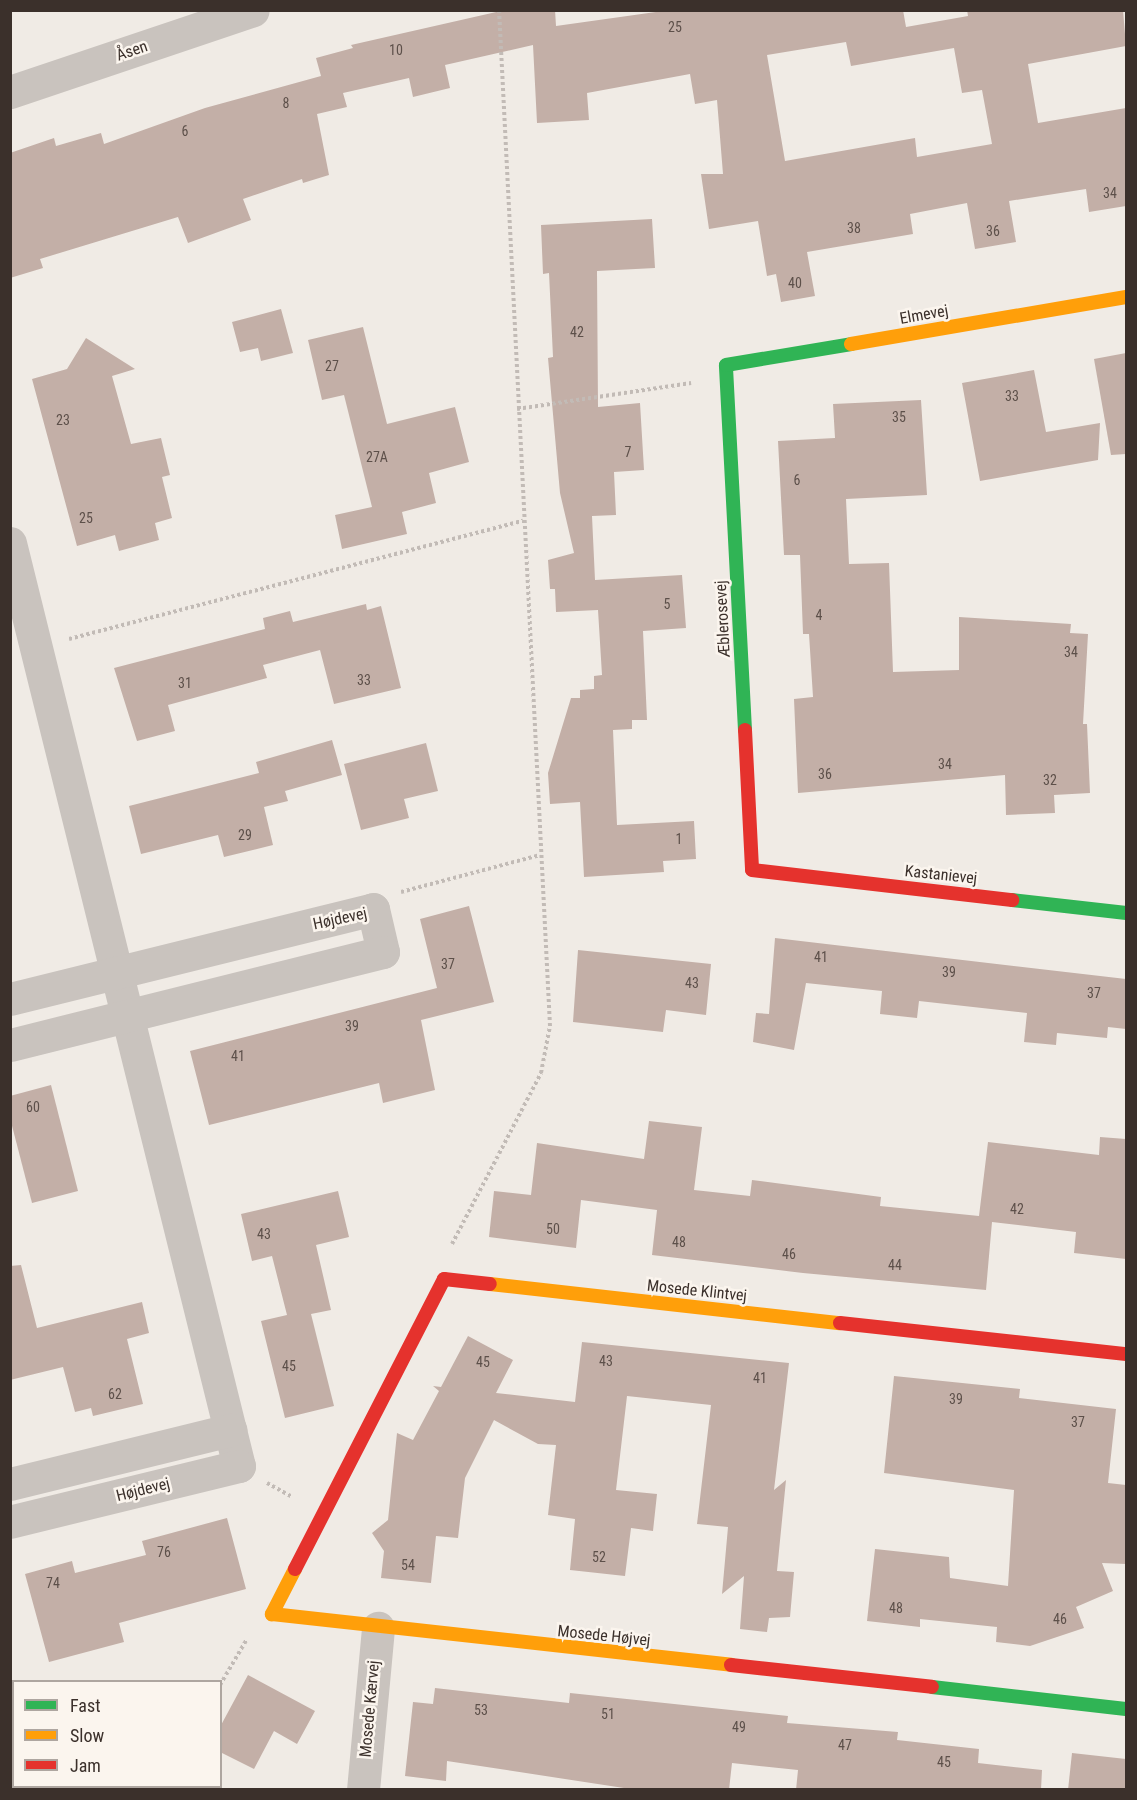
<!DOCTYPE html>
<meta charset="utf-8">
<style>
body{margin:0}
#map{position:relative;width:1137px;height:1800px;overflow:hidden;background:#f0ebe5;font-family:"Roboto Condensed",sans-serif}
div>[style]{position:absolute}
.building>*{inset:0;background:#c3afa7}
.path>*{height:4px;margin-top:-2px;transform-origin:0;background:repeating-linear-gradient(90deg,#c2bbb6 0 3px,transparent 0 6px)}
.street>*{height:33px;margin:-16.5px;padding:0 16.5px;transform-origin:16.5px;border-radius:16.5px;background:#c9c3be}
.fast>*{height:14px;margin:-7px;padding:0 7px;transform-origin:7px;border-radius:7px;background:#30b455}
.slow>*{height:14px;margin:-7px;padding:0 7px;transform-origin:7px;border-radius:7px;background:#ff9f0a}
.jam>*{height:14px;margin:-7px;padding:0 7px;transform-origin:7px;border-radius:7px;background:#e5322d}
span{translate:-50% -50%;white-space:nowrap;text-align:center;line-height:1.15;-webkit-text-stroke:5px #fbf5ee;paint-order:stroke}
.number-label{font-size:14px;color:#5d504a}
.number-label span{-webkit-text-stroke-width:0}
.street-label{font-size:16px;color:#3b302b}
.frame{position:absolute;inset:0;border:12px solid #3b302b;pointer-events:none}
.legend{position:absolute;left:12px;top:1680px;width:210px;height:108px;box-sizing:border-box;background:#fbf5ee;border:2px solid #aea6a0;margin:0;padding:8px 10px;list-style:none;font-size:18px;color:#3b302b}
.legend li{display:flex;align-items:center;gap:12px;height:30px}
.legend b{width:30px;border:2px solid #aea6a0}
</style>
<div id="map">
<div class="building">
<i style="clip-path:polygon(evenodd,505px 10px,555px 10px,556px 26px,670px 10px,903px 10px,906px 27px,968px 16px,967px 10px,1123px 10px,1126px 46px,1028px 64px,1038px 123px,1126px 108px,1126px 206px,1089px 212px,1086px 189px,1009px 201px,1016px 242px,975px 249px,967px 203px,910px 214px,913px 234px,807px 252px,815px 296px,781px 302px,776px 274px,767px 276px,758px 221px,709px 229px,701px 174px,723px 174px,717px 100px,695px 104px,690px 74px,587px 93px,589px 120px,537px 123px,533px 45px,445px 65px,450px 88px,413px 97px,409px 78px,343px 93px,347px 107px,317px 114px,329px 175px,303px 183px,302px 179px,243px 199px,251px 220px,188px 243px,178px 217px,40px 259px,43px 268px,10px 278px,10px 153px,54px 138px,56px 146px,101px 133px,104px 144px,205px 108px,321px 76px,316px 58px,353px 48px,351px 45px,505px 10px,846px 42px,851px 66px,954px 48px,962px 93px,982px 90px,992px 144px,917px 157px,915px 138px,785px 161px,767px 55px,846px 42px)"></i>
<i style="clip-path:polygon(652px 219px,655px 268px,597px 271px,598px 407px,640px 403px,644px 470px,614px 472px,616px 515px,592px 516px,595px 580px,682px 575px,686px 628px,643px 631px,647px 720px,632px 720px,632px 729px,613px 730px,617px 825px,694px 821px,696px 859px,663px 861px,664px 872px,584px 877px,580px 802px,550px 804px,548px 773px,571px 698px,580px 698px,580px 690px,594px 689px,594px 676px,602px 675px,598px 610px,556px 612px,555px 589px,550px 589px,548px 560px,574px 553px,560px 493px,548px 358px,553px 357px,549px 273px,543px 274px,541px 225px)"></i>
<i style="clip-path:polygon(281px 309px,293px 353px,261px 361px,258px 348px,240px 352px,232px 322px)"></i>
<i style="clip-path:polygon(363px 327px,387px 424px,455px 407px,469px 462px,429px 473px,436px 503px,402px 512px,407px 534px,342px 549px,335px 515px,372px 507px,344px 395px,322px 400px,308px 340px)"></i>
<i style="clip-path:polygon(86px 338px,135px 369px,112px 376px,131px 444px,161px 438px,170px 475px,162px 477px,172px 518px,155px 523px,159px 540px,119px 551px,115px 535px,77px 546px,32px 379px,67px 369px)"></i>
<i style="clip-path:polygon(1126px 353px,1126px 454px,1111px 455px,1094px 359px)"></i>
<i style="clip-path:polygon(1034px 370px,1046px 432px,1100px 423px,1098px 460px,980px 481px,962px 383px)"></i>
<i style="clip-path:polygon(921px 400px,927px 495px,846px 499px,849px 564px,889px 563px,893px 672px,959px 670px,959px 617px,1071px 624px,1070px 633px,1088px 634px,1083px 724px,1087px 724px,1090px 793px,1054px 795px,1055px 813px,1006px 815px,1005px 775px,798px 793px,794px 699px,813px 697px,809px 634px,803px 634px,800px 555px,784px 555px,778px 441px,835px 438px,833px 404px)"></i>
<i style="clip-path:polygon(366px 604px,367px 610px,381px 606px,401px 688px,334px 704px,320px 650px,263px 665px,267px 678px,168px 705px,175px 731px,137px 741px,114px 668px,265px 629px,263px 618px,290px 611px,293px 622px)"></i>
<i style="clip-path:polygon(332px 740px,342px 775px,285px 791px,288px 801px,264px 807px,273px 845px,224px 857px,218px 835px,141px 854px,129px 806px,259px 773px,256px 762px)"></i>
<i style="clip-path:polygon(426px 743px,438px 791px,404px 799px,409px 818px,361px 830px,344px 764px)"></i>
<i style="clip-path:polygon(469px 906px,494px 1002px,421px 1020px,435px 1090px,383px 1103px,379px 1083px,209px 1125px,190px 1051px,437px 988px,420px 919px)"></i>
<i style="clip-path:polygon(775px 938px,1126px 979px,1126px 1029px,1108px 1027px,1107px 1038px,1057px 1033px,1056px 1045px,1024px 1042px,1027px 1013px,919px 1001px,917px 1018px,880px 1014px,882px 991px,806px 983px,794px 1050px,753px 1042px,756px 1013px,769px 1014px)"></i>
<i style="clip-path:polygon(578px 950px,711px 964px,706px 1015px,666px 1010px,663px 1032px,573px 1022px)"></i>
<i style="clip-path:polygon(51px 1085px,78px 1191px,32px 1203px,10px 1118px,10px 1096px)"></i>
<i style="clip-path:polygon(649px 1121px,702px 1127px,694px 1190px,750px 1196px,752px 1180px,881px 1197px,880px 1206px,979px 1216px,988px 1142px,1099px 1155px,1100px 1137px,1126px 1139px,1126px 1259px,1074px 1253px,1076px 1232px,992px 1222px,986px 1290px,803px 1273px,652px 1255px,657px 1210px,581px 1200px,576px 1248px,489px 1237px,494px 1191px,531px 1195px,537px 1143px,644px 1159px)"></i>
<i style="clip-path:polygon(338px 1191px,349px 1237px,316px 1245px,331px 1310px,311px 1314px,334px 1406px,285px 1418px,261px 1321px,287px 1315px,272px 1256px,252px 1261px,241px 1214px)"></i>
<i style="clip-path:polygon(21px 1265px,37px 1328px,142px 1302px,149px 1333px,127px 1339px,143px 1404px,93px 1416px,91px 1408px,75px 1412px,63px 1367px,10px 1380px,10px 1266px)"></i>
<i style="clip-path:polygon(468px 1336px,513px 1360px,496px 1393px,575px 1402px,582px 1342px,789px 1363px,774px 1490px,786px 1480px,777px 1571px,794px 1572px,790px 1617px,769px 1618px,767px 1632px,740px 1629px,744px 1576px,722px 1594px,728px 1527px,697px 1524px,711px 1405px,627px 1396px,616px 1490px,657px 1494px,653px 1531px,631px 1528px,625px 1576px,570px 1570px,575px 1519px,548px 1515px,556px 1445px,538px 1444px,494px 1420px,465px 1478px,458px 1538px,436px 1536px,431px 1583px,381px 1578px,384px 1551px,372px 1533px,388px 1520px,397px 1433px,413px 1440px,439px 1391px,433px 1386px,441px 1387px)"></i>
<i style="clip-path:polygon(894px 1376px,1020px 1389px,1019px 1398px,1116px 1409px,1108px 1483px,1126px 1485px,1126px 1564px,1102px 1563px,1113px 1591px,1076px 1607px,1084px 1628px,1030px 1646px,996px 1642px,997px 1627px,920px 1619px,920px 1627px,867px 1621px,875px 1549px,949px 1557px,950px 1578px,1008px 1586px,1014px 1490px,884px 1473px)"></i>
<i style="clip-path:polygon(227px 1518px,246px 1589px,119px 1623px,124px 1642px,49px 1662px,25px 1574px,72px 1561px,75px 1573px,146px 1555px,142px 1541px)"></i>
<i style="clip-path:polygon(248px 1675px,315px 1711px,297px 1744px,274px 1731px,254px 1769px,220px 1752px,220px 1727px)"></i>
<i style="clip-path:polygon(435px 1688px,569px 1703px,570px 1693px,788px 1716px,787px 1723px,898px 1732px,897px 1740px,979px 1749px,978px 1763px,1042px 1770px,1041px 1790px,796px 1790px,798px 1770px,732px 1763px,729px 1790px,637px 1790px,447px 1761px,446px 1781px,405px 1776px,413px 1702px,433px 1704px)"></i>
<i style="clip-path:polygon(1072px 1753px,1126px 1759px,1126px 1790px,1068px 1790px)"></i>
</div>
<div class="path">
<i style="left:517px;top:409px;width:176px;rotate:-8.5deg"></i>
<i style="left:69px;top:639px;width:469px;rotate:-14.6deg"></i>
<i style="left:401px;top:892px;width:144px;rotate:-14.9deg"></i>
<i style="left:452px;top:1244px;width:193px;rotate:-62.5deg"></i>
<i style="left:541px;top:1073px;width:48px;rotate:-79.2deg"></i>
<i style="left:550px;top:1026px;width:1017px;rotate:-92.87deg"></i>
<i style="left:267px;top:1483px;width:29px;rotate:29deg"></i>
<i style="left:220px;top:1685px;width:53px;rotate:-59.6deg"></i>
<i style="left:163px;top:1790px;width:4px;rotate:-76deg"></i>
</div>
<div class="street">
<i style="left:10px;top:92px;width:256px;rotate:-18.6deg"></i>
<i style="left:10px;top:543px;width:951px;rotate:76.07deg"></i>
<i style="left:239px;top:1466px;width:236px;rotate:166.3deg"></i>
<i style="left:10px;top:999px;width:374px;rotate:-13.9deg"></i>
<i style="left:373px;top:909px;width:44px;rotate:76.9deg"></i>
<i style="left:383px;top:952px;width:384px;rotate:166deg"></i>
<i style="left:10px;top:1484px;width:227px;rotate:-13.8deg"></i>
<i style="left:363px;top:1790px;width:163px;rotate:-84.7deg"></i>
</div>
<div class="fast">
<i style="left:745px;top:730px;width:365px;rotate:-93deg"></i>
<i style="left:726px;top:365px;width:127px;rotate:-9.5deg"></i>
<i style="left:1012px;top:900px;width:115px;rotate:6.5deg"></i>
<i style="left:932px;top:1687px;width:195px;rotate:6.5deg"></i>
</div>
<div class="slow">
<i style="left:851px;top:344px;width:279px;rotate:-9.7deg"></i>
<i style="left:490px;top:1284px;width:352px;rotate:6.4deg"></i>
<i style="left:295px;top:1569px;width:51px;rotate:117.1deg"></i>
<i style="left:272px;top:1614px;width:462px;rotate:6.3deg"></i>
</div>
<div class="jam">
<i style="left:745px;top:730px;width:140px;rotate:87.1deg"></i>
<i style="left:752px;top:870px;width:262px;rotate:6.6deg"></i>
<i style="left:840px;top:1323px;width:288px;rotate:6.2deg"></i>
<i style="left:295px;top:1569px;width:326px;rotate:-62.8deg"></i>
<i style="left:444px;top:1279px;width:46px;rotate:6.2deg"></i>
<i style="left:731px;top:1665px;width:202px;rotate:6.2deg"></i>
</div>
<div class="number-label">
<span style="left:675px;top:27px">25</span>
<span style="left:396px;top:50px">10</span>
<span style="left:286px;top:103px">8</span>
<span style="left:185px;top:131px">6</span>
<span style="left:1110px;top:193px">34</span>
<span style="left:854px;top:228px">38</span>
<span style="left:993px;top:231px">36</span>
<span style="left:795px;top:283px">40</span>
<span style="left:577px;top:332px">42</span>
<span style="left:332px;top:366px">27</span>
<span style="left:1012px;top:396px">33</span>
<span style="left:899px;top:417px">35</span>
<span style="left:63px;top:420px">23</span>
<span style="left:628px;top:452px">7</span>
<span style="left:377px;top:457px">27A</span>
<span style="left:797px;top:480px">6</span>
<span style="left:86px;top:518px">25</span>
<span style="left:667px;top:604px">5</span>
<span style="left:819px;top:615px">4</span>
<span style="left:1071px;top:652px">34</span>
<span style="left:364px;top:680px">33</span>
<span style="left:185px;top:683px">31</span>
<span style="left:945px;top:764px">34</span>
<span style="left:825px;top:774px">36</span>
<span style="left:1050px;top:780px">32</span>
<span style="left:245px;top:835px">29</span>
<span style="left:679px;top:839px">1</span>
<span style="left:821px;top:957px">41</span>
<span style="left:448px;top:964px">37</span>
<span style="left:949px;top:972px">39</span>
<span style="left:692px;top:983px">43</span>
<span style="left:1094px;top:993px">37</span>
<span style="left:352px;top:1026px">39</span>
<span style="left:238px;top:1056px">41</span>
<span style="left:33px;top:1107px">60</span>
<span style="left:1017px;top:1209px">42</span>
<span style="left:553px;top:1229px">50</span>
<span style="left:264px;top:1234px">43</span>
<span style="left:679px;top:1242px">48</span>
<span style="left:789px;top:1254px">46</span>
<span style="left:895px;top:1265px">44</span>
<span style="left:606px;top:1361px">43</span>
<span style="left:483px;top:1362px">45</span>
<span style="left:289px;top:1366px">45</span>
<span style="left:760px;top:1378px">41</span>
<span style="left:115px;top:1394px">62</span>
<span style="left:956px;top:1399px">39</span>
<span style="left:1078px;top:1422px">37</span>
<span style="left:164px;top:1552px">76</span>
<span style="left:599px;top:1557px">52</span>
<span style="left:408px;top:1565px">54</span>
<span style="left:53px;top:1583px">74</span>
<span style="left:896px;top:1608px">48</span>
<span style="left:1060px;top:1619px">46</span>
<span style="left:481px;top:1710px">53</span>
<span style="left:608px;top:1714px">51</span>
<span style="left:739px;top:1727px">49</span>
<span style="left:845px;top:1745px">47</span>
<span style="left:944px;top:1762px">45</span>
</div>
<div class="street-label">
<span style="left:132px;top:51px;rotate:-19deg">Åsen</span>
<span style="left:924px;top:315px;rotate:-10deg">Elmevej</span>
<span style="left:723px;top:619px;rotate:-93deg">Æblerosevej</span>
<span style="left:941px;top:875px;rotate:6deg">Kastanievej</span>
<span style="left:340px;top:919px;rotate:-12deg">Højdevej</span>
<span style="left:697px;top:1291px;rotate:6deg">Mosede Klintvej</span>
<span style="left:143px;top:1490px;rotate:-14deg">Højdevej</span>
<span style="left:604px;top:1636px;rotate:6deg">Mosede Højvej</span>
<span style="left:370px;top:1709px;rotate:-85deg">Mosede Kærvej</span>
</div>
<div class="frame"></div>
<ul class="legend">
<li><b style="height:8px;background:#30b455"></b>Fast</li>
<li><b style="height:8px;background:#ff9f0a"></b>Slow</li>
<li><b style="height:8px;background:#e5322d"></b>Jam</li>
</ul>
</div>
